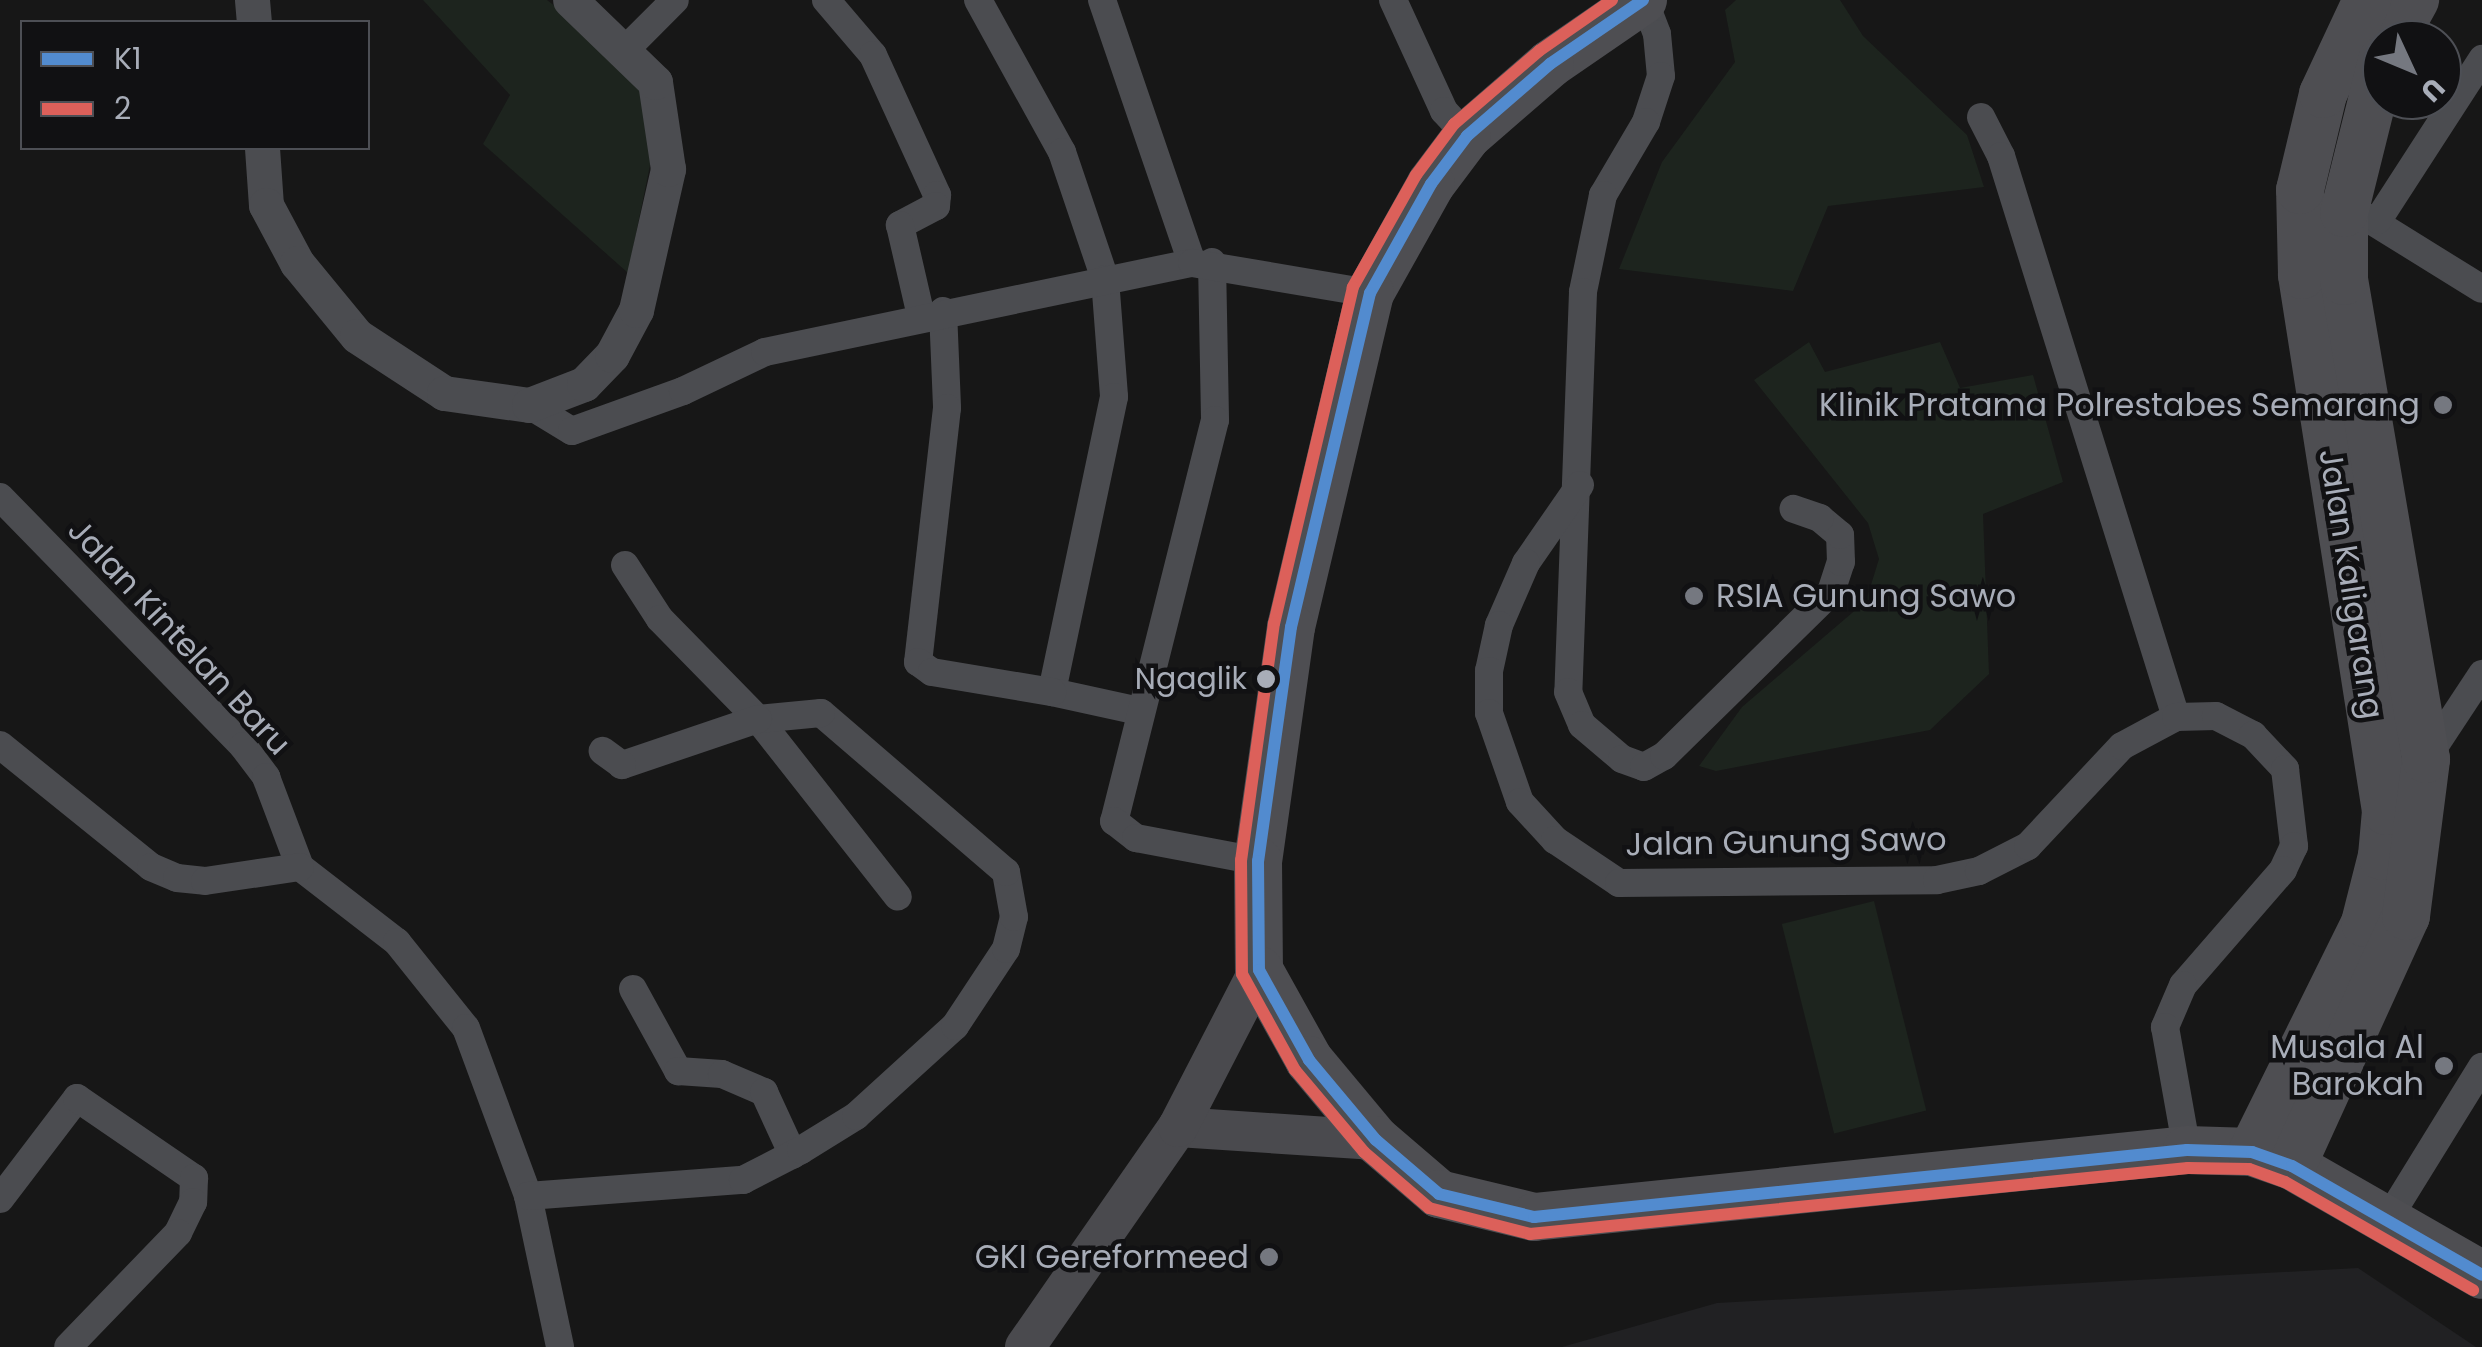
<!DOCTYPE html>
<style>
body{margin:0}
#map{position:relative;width:2482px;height:1347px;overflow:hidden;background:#171717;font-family:Poppins,sans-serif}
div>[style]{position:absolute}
.built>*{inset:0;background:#212123}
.green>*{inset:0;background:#1d241e;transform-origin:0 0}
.minor>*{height:28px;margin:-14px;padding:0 14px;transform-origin:14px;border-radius:14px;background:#4b4c50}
.tertiary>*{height:35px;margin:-17.5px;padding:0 17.5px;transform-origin:17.5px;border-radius:17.5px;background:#4b4c50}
.secondary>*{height:40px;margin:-20px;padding:0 20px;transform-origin:20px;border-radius:20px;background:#4a4a4e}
.trunk>*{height:48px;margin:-24px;padding:0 24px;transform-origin:24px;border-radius:24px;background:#4e4e52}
.bus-1>*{height:12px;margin:-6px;padding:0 6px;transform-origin:6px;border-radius:6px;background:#528bcf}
.bus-2>*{height:12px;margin:-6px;padding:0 6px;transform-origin:6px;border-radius:6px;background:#dc605a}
.dots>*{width:28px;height:28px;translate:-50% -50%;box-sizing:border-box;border:5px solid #111113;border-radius:50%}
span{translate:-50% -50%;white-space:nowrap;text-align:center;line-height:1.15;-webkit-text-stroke:9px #111113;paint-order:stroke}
.bus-label{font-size:30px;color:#a8adb8}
.right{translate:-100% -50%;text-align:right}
.poi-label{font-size:32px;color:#a8adb8}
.left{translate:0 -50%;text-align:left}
.street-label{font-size:32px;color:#a8adb8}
.legend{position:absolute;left:20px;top:20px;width:350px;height:130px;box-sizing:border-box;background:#111113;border:2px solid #4d4f55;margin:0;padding:12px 18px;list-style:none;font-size:30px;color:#a8adb8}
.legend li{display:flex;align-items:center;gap:20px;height:50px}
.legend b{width:50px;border:2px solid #4d4f55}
.north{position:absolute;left:2362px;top:20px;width:100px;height:100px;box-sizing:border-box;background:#111113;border:2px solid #4d4f55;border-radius:50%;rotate:134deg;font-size:28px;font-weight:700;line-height:40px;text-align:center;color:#a8adb8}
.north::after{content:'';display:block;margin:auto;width:35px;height:45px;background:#757880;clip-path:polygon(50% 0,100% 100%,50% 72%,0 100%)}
</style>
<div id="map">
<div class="built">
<i style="clip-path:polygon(2358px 1268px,2476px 1347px,1562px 1347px,1717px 1303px)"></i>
</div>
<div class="green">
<i style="clip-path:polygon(423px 0,547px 0,629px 63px,656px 136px,628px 273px,483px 144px,510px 95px)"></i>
<i style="clip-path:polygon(1736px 0,1840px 0,1863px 36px,1967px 135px,1984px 187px,1828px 206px,1793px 291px,1619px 269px,1662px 162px,1735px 62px,1725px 10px)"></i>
<i style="clip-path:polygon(1809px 342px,1825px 372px,1940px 342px,1960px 388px,2033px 375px,2063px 482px,1983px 514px,1989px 674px,1930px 730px,1716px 771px,1699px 766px,1742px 707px,1866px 601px,1879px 559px,1868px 523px,1754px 380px)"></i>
<i style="left:1874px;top:901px;width:216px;height:95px;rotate:76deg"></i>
</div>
<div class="minor">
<i style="left:826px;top:0;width:72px;rotate:49.5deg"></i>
<i style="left:873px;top:55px;width:154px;rotate:65.4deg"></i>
<i style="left:937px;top:195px;width:11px;rotate:95deg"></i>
<i style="left:936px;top:206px;width:41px;rotate:152.2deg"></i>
<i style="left:900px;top:225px;width:93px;rotate:77deg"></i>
<i style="left:978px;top:0;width:174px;rotate:61.1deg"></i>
<i style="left:1062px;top:152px;width:134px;rotate:71.3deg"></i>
<i style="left:1105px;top:279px;width:118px;rotate:85.6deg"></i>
<i style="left:1114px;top:397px;width:301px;rotate:101.9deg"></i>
<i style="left:1052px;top:692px;width:89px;rotate:12.3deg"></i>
<i style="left:1102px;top:0;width:278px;rotate:71.1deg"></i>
<i style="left:1393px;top:0;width:122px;rotate:65.3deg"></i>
<i style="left:1444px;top:111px;width:34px;rotate:47deg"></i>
<i style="left:1644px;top:0;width:36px;rotate:69deg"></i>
<i style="left:1657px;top:34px;width:42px;rotate:84.6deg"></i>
<i style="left:1661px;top:76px;width:48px;rotate:108.1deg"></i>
<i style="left:1646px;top:122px;width:85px;rotate:120.5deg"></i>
<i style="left:1603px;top:195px;width:99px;rotate:101.7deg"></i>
<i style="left:1583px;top:292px;width:400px;rotate:92.1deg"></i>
<i style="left:1568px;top:692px;width:36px;rotate:67deg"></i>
<i style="left:1582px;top:725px;width:52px;rotate:40.4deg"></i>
<i style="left:1622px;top:759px;width:23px;rotate:20deg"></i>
<i style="left:1644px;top:767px;width:23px;rotate:-29deg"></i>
<i style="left:1664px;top:756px;width:234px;rotate:-44.5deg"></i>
<i style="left:1831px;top:592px;width:32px;rotate:-72deg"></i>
<i style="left:1841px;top:562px;width:27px;rotate:-92deg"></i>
<i style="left:1840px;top:535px;width:26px;rotate:-140deg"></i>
<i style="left:1820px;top:518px;width:28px;rotate:-161deg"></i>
<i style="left:626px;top:49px;width:69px;rotate:-45deg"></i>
<i style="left:1981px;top:117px;width:44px;rotate:62.9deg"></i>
<i style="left:2001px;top:156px;width:588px;rotate:72.68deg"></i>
<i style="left:2361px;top:214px;width:142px;rotate:31.8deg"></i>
<i style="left:2378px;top:220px;width:192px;rotate:-57.1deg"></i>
<i style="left:1212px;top:262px;width:158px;rotate:88.9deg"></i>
<i style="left:1215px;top:420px;width:414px;rotate:104.1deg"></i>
<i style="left:1114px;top:821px;width:28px;rotate:38deg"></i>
<i style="left:1136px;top:838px;width:124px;rotate:10.7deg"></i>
<i style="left:943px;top:311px;width:97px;rotate:87.6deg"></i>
<i style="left:947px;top:408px;width:256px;rotate:96.5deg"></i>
<i style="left:918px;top:662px;width:17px;rotate:36deg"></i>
<i style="left:932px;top:672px;width:122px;rotate:9.5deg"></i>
<i style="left:529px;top:405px;width:50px;rotate:31.2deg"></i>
<i style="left:572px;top:431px;width:118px;rotate:-19.8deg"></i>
<i style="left:683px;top:391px;width:91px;rotate:-25.4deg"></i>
<i style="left:765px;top:352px;width:436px;rotate:-11.8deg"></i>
<i style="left:1192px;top:263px;width:181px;rotate:9.6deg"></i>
<i style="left:1580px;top:485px;width:95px;rotate:124.7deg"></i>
<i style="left:1526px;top:563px;width:68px;rotate:113.5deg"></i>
<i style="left:1499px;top:625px;width:47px;rotate:102.3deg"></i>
<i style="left:1489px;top:671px;width:42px;rotate:90deg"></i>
<i style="left:1489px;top:713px;width:94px;rotate:70.8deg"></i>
<i style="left:1520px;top:802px;width:52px;rotate:47.4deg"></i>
<i style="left:1555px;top:840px;width:77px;rotate:33.9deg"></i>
<i style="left:1619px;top:883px;width:318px;rotate:-0.5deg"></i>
<i style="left:1937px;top:880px;width:43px;rotate:-12.1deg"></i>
<i style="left:1979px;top:871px;width:55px;rotate:-27deg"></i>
<i style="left:2028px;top:846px;width:137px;rotate:-46.8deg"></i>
<i style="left:2122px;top:746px;width:61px;rotate:-28.2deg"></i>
<i style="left:2176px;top:717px;width:40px;rotate:-1.4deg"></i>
<i style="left:2216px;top:716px;width:42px;rotate:27.2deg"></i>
<i style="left:2253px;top:735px;width:47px;rotate:46.7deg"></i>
<i style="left:2285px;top:769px;width:78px;rotate:83.3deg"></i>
<i style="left:2294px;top:846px;width:26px;rotate:115deg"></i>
<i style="left:2283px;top:870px;width:152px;rotate:131deg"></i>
<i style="left:2183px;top:985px;width:46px;rotate:113.2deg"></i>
<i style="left:2165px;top:1027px;width:125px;rotate:79.9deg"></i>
<i style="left:0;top:497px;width:348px;rotate:45.7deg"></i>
<i style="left:243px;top:746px;width:39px;rotate:53deg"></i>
<i style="left:266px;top:777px;width:96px;rotate:69.3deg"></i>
<i style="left:300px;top:867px;width:123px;rotate:37.7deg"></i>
<i style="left:397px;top:942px;width:110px;rotate:51.3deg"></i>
<i style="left:466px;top:1028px;width:179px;rotate:69.7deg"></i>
<i style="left:528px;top:1196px;width:154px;rotate:78deg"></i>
<i style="left:625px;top:565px;width:64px;rotate:57.1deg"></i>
<i style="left:660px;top:619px;width:140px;rotate:45.6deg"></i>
<i style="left:758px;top:719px;width:226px;rotate:51.8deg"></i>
<i style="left:0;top:745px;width:194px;rotate:38.9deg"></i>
<i style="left:151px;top:867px;width:28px;rotate:23deg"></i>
<i style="left:177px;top:878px;width:28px;rotate:6deg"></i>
<i style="left:205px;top:881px;width:96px;rotate:-8.4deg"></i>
<i style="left:2426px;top:759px;width:102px;rotate:-56.6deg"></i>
<i style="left:633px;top:989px;width:94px;rotate:61.2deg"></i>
<i style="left:678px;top:1071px;width:44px;rotate:3.9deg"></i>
<i style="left:722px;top:1074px;width:46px;rotate:23.2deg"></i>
<i style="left:764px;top:1092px;width:69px;rotate:65.3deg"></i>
<i style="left:528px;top:1196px;width:216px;rotate:-4.3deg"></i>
<i style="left:743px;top:1180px;width:65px;rotate:-27.3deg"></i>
<i style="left:801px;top:1150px;width:65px;rotate:-31.7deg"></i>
<i style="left:856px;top:1116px;width:134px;rotate:-42.3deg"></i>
<i style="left:955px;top:1026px;width:92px;rotate:-56.5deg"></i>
<i style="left:1006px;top:949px;width:33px;rotate:-76deg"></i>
<i style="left:1014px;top:917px;width:46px;rotate:-100.1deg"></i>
<i style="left:1006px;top:872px;width:244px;rotate:-139.3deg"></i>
<i style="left:821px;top:713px;width:63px;rotate:174.6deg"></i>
<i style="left:758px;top:719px;width:144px;rotate:161.3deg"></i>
<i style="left:622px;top:765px;width:24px;rotate:-144deg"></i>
<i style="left:0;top:1199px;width:127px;rotate:-52.7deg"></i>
<i style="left:77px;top:1098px;width:142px;rotate:34.4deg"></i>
<i style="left:194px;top:1178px;width:24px;rotate:92deg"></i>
<i style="left:193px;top:1202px;width:34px;rotate:116deg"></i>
<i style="left:178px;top:1233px;width:158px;rotate:134deg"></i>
<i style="left:2388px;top:1219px;width:179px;rotate:-58.3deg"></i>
</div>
<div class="tertiary">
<i style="left:252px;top:0;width:22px;rotate:85deg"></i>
<i style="left:262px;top:148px;width:57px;rotate:86deg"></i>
<i style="left:266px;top:205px;width:66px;rotate:61.9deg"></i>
<i style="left:297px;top:263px;width:94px;rotate:50.6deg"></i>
<i style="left:357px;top:336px;width:104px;rotate:33.2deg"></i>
<i style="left:444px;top:393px;width:86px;rotate:8deg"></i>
<i style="left:529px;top:405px;width:59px;rotate:-20.9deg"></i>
<i style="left:584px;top:384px;width:40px;rotate:-46deg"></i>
<i style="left:612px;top:355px;width:51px;rotate:-61.9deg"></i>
<i style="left:636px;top:310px;width:145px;rotate:-77.2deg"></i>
<i style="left:668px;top:169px;width:88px;rotate:-98.5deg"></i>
<i style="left:655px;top:82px;width:118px;rotate:-136deg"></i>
</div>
<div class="secondary">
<i style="left:1178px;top:1127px;width:198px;rotate:3.8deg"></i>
<i style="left:1025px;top:1347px;width:268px;rotate:-55.2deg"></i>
<i style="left:1178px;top:1127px;width:177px;rotate:-62.7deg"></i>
</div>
<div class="trunk">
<i style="left:1643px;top:0;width:113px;rotate:145.5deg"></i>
<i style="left:1550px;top:64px;width:110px;rotate:139.1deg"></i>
<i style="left:1467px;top:136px;width:60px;rotate:126.9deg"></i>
<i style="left:1431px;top:184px;width:125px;rotate:119.2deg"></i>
<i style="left:1370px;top:293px;width:343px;rotate:103.3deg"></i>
<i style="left:1291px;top:627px;width:236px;rotate:98deg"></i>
<i style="left:1258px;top:861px;width:109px;rotate:89.5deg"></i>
<i style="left:1259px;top:970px;width:103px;rotate:60.9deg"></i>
<i style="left:1309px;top:1060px;width:104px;rotate:50.1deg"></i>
<i style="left:1376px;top:1140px;width:83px;rotate:40.6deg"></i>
<i style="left:1439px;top:1194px;width:98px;rotate:13.6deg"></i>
<i style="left:1534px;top:1217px;width:656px;rotate:-5.86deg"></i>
<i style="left:2187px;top:1150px;width:65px;rotate:1.8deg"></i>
<i style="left:2252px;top:1152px;width:42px;rotate:19.3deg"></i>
<i style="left:2292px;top:1166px;width:219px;rotate:29.8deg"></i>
<i style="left:2393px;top:40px;width:46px;rotate:-61.2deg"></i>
<i style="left:2252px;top:1152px;width:255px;rotate:-63.7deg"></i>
<i style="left:2365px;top:923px;width:69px;rotate:-75.8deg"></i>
<i style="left:2382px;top:856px;width:45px;rotate:-84.9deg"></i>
<i style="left:2386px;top:811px;width:543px;rotate:-98.91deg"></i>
<i style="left:2302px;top:275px;width:85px;rotate:-91.3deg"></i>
<i style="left:2300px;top:190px;width:99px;rotate:-76.5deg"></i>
<i style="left:2323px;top:94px;width:104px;rotate:-64.9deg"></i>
<i style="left:2292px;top:1166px;width:275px;rotate:-65.5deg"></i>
<i style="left:2406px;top:916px;width:158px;rotate:-82.7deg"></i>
<i style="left:2426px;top:759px;width:485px;rotate:-99.7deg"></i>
<i style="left:2344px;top:281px;width:68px;rotate:-90deg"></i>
<i style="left:2344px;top:213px;width:157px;rotate:-76deg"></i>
</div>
<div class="bus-1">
<i style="left:1643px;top:0;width:113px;rotate:145.5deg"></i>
<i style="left:1550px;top:64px;width:110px;rotate:139.1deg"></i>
<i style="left:1467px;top:136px;width:60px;rotate:126.9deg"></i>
<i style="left:1431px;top:184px;width:125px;rotate:119.2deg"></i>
<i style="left:1370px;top:293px;width:343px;rotate:103.3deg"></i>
<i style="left:1291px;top:627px;width:236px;rotate:98deg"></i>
<i style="left:1258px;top:861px;width:109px;rotate:89.5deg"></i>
<i style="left:1259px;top:970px;width:103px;rotate:60.9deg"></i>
<i style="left:1309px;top:1060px;width:104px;rotate:50.1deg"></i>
<i style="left:1376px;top:1140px;width:83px;rotate:40.6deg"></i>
<i style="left:1439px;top:1194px;width:98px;rotate:13.6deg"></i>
<i style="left:1534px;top:1217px;width:656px;rotate:-5.86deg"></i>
<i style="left:2187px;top:1150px;width:65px;rotate:1.8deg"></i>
<i style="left:2252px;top:1152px;width:42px;rotate:19.3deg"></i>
<i style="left:2292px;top:1166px;width:219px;rotate:29.8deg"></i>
</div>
<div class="bus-2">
<i style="left:1612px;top:0;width:89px;rotate:145.1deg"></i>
<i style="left:1539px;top:51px;width:112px;rotate:139.3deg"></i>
<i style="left:1454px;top:124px;width:64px;rotate:126.7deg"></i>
<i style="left:1416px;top:175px;width:129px;rotate:119.4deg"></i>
<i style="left:1353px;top:287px;width:345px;rotate:103.2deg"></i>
<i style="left:1274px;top:623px;width:239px;rotate:97.9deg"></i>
<i style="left:1241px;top:860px;width:114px;rotate:89.5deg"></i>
<i style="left:1242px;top:974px;width:110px;rotate:61.1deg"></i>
<i style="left:1295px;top:1070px;width:107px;rotate:49.9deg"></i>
<i style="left:1364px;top:1152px;width:86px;rotate:40.7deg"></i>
<i style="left:1429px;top:1208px;width:104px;rotate:14.4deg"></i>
<i style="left:1530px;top:1234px;width:661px;rotate:-5.73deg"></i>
<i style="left:2188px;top:1168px;width:61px;rotate:0.9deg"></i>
<i style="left:2249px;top:1169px;width:38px;rotate:20deg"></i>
<i style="left:2285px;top:1182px;width:217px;rotate:29.9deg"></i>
</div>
<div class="dots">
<i style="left:2443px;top:405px;background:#757880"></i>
<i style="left:1694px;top:596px;background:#757880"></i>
<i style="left:1266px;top:679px;background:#a8adb8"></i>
<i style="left:2444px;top:1066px;background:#757880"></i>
<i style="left:1269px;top:1257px;background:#757880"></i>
</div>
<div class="bus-label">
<span class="right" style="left:1247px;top:679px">Ngaglik</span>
</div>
<div class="poi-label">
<span class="right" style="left:2420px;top:405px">Klinik Pratama Polrestabes Semarang</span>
<span class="left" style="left:1716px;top:596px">RSIA Gunung Sawo</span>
<span class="right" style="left:2424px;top:1066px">Musala Al<br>Barokah</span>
<span class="right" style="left:1249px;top:1257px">GKI Gereformeed</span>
</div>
<div class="street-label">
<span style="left:2351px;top:584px;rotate:81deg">Jalan Kaligarang</span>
<span style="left:179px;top:637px;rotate:47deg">Jalan Kintelan Baru</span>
<span style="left:1786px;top:842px;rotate:-1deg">Jalan Gunung Sawo</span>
</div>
<ul class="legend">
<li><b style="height:12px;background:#528bcf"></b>K1</li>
<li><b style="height:12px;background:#dc605a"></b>2</li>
</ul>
<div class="north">U</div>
</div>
